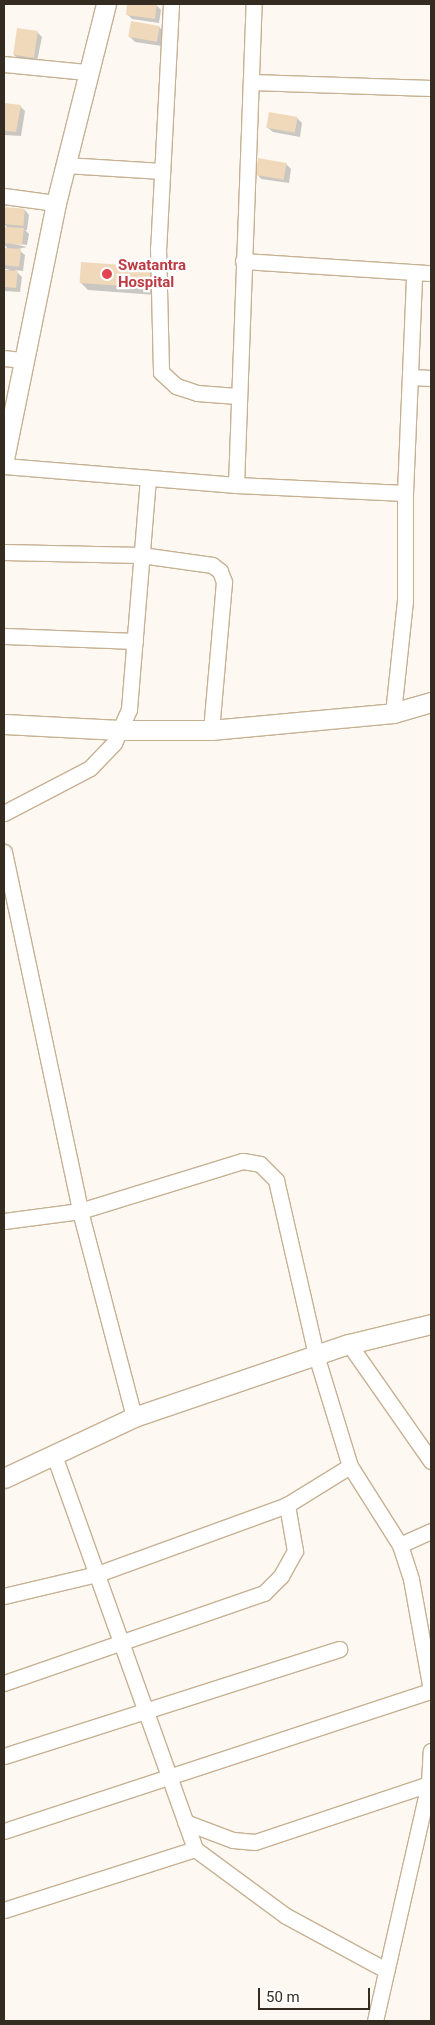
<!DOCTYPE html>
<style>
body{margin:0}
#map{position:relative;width:435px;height:2025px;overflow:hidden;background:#fdf8f2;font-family:Roboto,sans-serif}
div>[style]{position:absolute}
.shadow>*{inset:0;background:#0003}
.building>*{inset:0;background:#f0d9ba;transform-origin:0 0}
.roads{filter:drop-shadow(1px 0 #c7b193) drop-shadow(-1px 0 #c7b193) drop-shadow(0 1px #c7b193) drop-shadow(0 -1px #c7b193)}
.minor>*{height:15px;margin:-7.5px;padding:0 7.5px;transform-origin:7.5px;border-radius:7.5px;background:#fff}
.tertiary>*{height:19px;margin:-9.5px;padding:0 9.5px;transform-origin:9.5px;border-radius:9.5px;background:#fff}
.dots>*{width:14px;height:14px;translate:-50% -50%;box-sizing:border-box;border:2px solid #fff;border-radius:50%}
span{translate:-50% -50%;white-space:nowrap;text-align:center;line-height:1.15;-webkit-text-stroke:4.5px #fff;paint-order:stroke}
.health-label{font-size:15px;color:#be3a42;font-weight:700}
.left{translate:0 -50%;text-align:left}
.frame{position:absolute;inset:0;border:5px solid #342c20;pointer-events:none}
.scale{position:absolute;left:258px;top:1988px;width:112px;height:22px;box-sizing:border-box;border:2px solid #342c20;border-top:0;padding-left:6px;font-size:15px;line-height:18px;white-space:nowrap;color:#342c20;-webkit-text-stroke:4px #fff;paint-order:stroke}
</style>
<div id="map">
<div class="shadow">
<i style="clip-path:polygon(129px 4px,156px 5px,161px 10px,159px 23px,132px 19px,127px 14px)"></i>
<i style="clip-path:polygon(159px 27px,164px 32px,162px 46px,135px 42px,130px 37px)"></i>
<i style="clip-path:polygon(37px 32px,42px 37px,37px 61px,19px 60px,14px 55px)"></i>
<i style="clip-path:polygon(4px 105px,20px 106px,25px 111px,21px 136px,4px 135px)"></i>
<i style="clip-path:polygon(297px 118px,302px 123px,300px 137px,273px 132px,268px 128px)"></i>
<i style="clip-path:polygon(286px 164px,291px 169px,289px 183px,261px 179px,257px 174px)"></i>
<i style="clip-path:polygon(5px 209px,25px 210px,29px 215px,27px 230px,25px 230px,29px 234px,27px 245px,6px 242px,27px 247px,18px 249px,25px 255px,23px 271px,15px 270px,22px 277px,20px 292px,4px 291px,4px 271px,10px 269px,4px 269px,4px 249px,9px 250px,4px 244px,4px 228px,8px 228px,4px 224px)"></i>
<i style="clip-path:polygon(150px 268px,158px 275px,156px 295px,88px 290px,81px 283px)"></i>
</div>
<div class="building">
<i style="clip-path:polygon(127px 4px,157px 4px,155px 19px,126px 15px)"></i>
<i style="left:131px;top:21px;width:29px;height:16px;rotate:10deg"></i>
<i style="left:17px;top:28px;width:21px;height:27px;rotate:8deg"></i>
<i style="clip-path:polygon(4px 103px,21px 105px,16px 132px,4px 131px)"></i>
<i style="left:269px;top:112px;width:29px;height:16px;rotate:10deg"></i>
<i style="left:258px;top:158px;width:29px;height:17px;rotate:10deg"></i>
<i style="left:4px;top:207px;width:21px;height:17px;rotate:5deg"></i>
<i style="clip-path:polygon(4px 227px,24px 228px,22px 245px,4px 243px)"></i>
<i style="clip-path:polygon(4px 248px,21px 249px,19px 267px,4px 265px)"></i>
<i style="left:81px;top:262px;width:70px;height:21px;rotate:4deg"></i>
<i style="clip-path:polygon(4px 270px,18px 271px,16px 288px,4px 287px)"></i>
</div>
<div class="roads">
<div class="minor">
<i style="left:171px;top:4px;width:244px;rotate:93deg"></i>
<i style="left:158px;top:248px;width:124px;rotate:88.6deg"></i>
<i style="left:161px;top:372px;width:21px;rotate:43deg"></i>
<i style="left:176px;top:386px;width:22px;rotate:18deg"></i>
<i style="left:197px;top:393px;width:40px;rotate:4.3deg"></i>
<i style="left:4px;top:64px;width:83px;rotate:5.5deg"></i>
<i style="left:251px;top:82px;width:180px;rotate:1.9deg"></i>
<i style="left:65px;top:165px;width:97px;rotate:3.5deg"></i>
<i style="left:4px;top:196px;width:52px;rotate:7.7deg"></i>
<i style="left:243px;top:261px;width:188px;rotate:3.7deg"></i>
<i style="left:4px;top:358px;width:20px;rotate:6deg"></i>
<i style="left:411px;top:377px;width:20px;rotate:3deg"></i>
<i style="left:4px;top:466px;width:233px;rotate:4.7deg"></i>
<i style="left:236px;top:485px;width:169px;rotate:2.7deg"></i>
<i style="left:405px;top:493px;width:219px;rotate:-87.6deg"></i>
<i style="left:236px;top:485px;width:481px;rotate:-87.9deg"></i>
<i style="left:4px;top:552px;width:137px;rotate:1.3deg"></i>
<i style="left:141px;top:555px;width:72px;rotate:8deg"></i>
<i style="left:212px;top:565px;width:10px;rotate:37deg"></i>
<i style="left:220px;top:571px;width:12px;rotate:70deg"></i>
<i style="left:224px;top:582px;width:149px;rotate:95deg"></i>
<i style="left:4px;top:636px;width:131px;rotate:2.2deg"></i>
<i style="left:393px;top:713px;width:113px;rotate:-83.9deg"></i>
<i style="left:405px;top:601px;width:108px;rotate:-90deg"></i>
<i style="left:4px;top:813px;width:97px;rotate:-27.6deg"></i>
<i style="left:90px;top:768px;width:35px;rotate:-46deg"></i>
<i style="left:114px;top:743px;width:37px;rotate:-66deg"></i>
<i style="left:129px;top:709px;width:232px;rotate:-85.3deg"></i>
<i style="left:4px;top:852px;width:367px;rotate:78deg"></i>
<i style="left:80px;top:1211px;width:213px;rotate:75.3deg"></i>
<i style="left:4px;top:1221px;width:77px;rotate:-7.5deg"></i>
<i style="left:80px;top:1211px;width:170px;rotate:-17.1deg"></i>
<i style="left:243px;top:1161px;width:17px;rotate:10deg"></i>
<i style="left:260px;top:1164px;width:23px;rotate:45deg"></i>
<i style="left:276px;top:1180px;width:180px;rotate:77.1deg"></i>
<i style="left:316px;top:1355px;width:116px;rotate:73deg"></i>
<i style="left:350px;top:1466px;width:74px;rotate:148.2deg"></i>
<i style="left:287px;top:1505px;width:202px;rotate:160deg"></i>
<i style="left:97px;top:1574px;width:96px;rotate:166.7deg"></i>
<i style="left:349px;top:1344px;width:143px;rotate:55deg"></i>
<i style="left:54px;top:1455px;width:418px;rotate:70.3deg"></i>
<i style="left:350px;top:1466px;width:93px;rotate:57.7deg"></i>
<i style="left:431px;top:1531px;width:34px;rotate:156deg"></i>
<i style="left:400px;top:1545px;width:36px;rotate:72deg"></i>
<i style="left:411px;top:1579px;width:113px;rotate:79.8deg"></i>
<i style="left:4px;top:1683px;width:275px;rotate:-19.1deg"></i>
<i style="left:264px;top:1593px;width:24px;rotate:-45deg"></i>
<i style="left:281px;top:1576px;width:29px;rotate:-61deg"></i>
<i style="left:295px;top:1551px;width:47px;rotate:-99.9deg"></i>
<i style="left:4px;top:1756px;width:352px;rotate:-17.7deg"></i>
<i style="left:185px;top:1822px;width:51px;rotate:20.6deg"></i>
<i style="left:233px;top:1840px;width:22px;rotate:5deg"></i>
<i style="left:255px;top:1842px;width:183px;rotate:-18.4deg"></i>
<i style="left:4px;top:1831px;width:449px;rotate:-18.2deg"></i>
<i style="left:4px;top:1910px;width:201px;rotate:-17.7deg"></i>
<i style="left:195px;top:1849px;width:113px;rotate:36.4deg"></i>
<i style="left:286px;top:1916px;width:114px;rotate:28.4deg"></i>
<i style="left:375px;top:2021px;width:243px;rotate:-77.2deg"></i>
<i style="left:429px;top:1784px;width:33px;rotate:-87deg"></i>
</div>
<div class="tertiary">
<i style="left:4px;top:459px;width:261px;rotate:-78.5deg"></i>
<i style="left:56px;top:203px;width:205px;rotate:-75.9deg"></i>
<i style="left:4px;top:724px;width:116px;rotate:3deg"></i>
<i style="left:120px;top:730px;width:91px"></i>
<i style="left:211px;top:730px;width:183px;rotate:-5.3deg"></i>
<i style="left:393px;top:713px;width:40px;rotate:-16deg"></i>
<i style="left:4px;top:1478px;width:144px;rotate:-25.1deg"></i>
<i style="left:134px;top:1417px;width:227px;rotate:-18.8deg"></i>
<i style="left:349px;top:1344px;width:84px;rotate:-13.7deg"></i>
</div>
</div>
<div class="dots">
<i style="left:107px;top:274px;background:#e0444e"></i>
</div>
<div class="health-label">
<span class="left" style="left:118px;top:274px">Swatantra<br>Hospital</span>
</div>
<div class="frame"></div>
<div class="scale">50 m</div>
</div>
